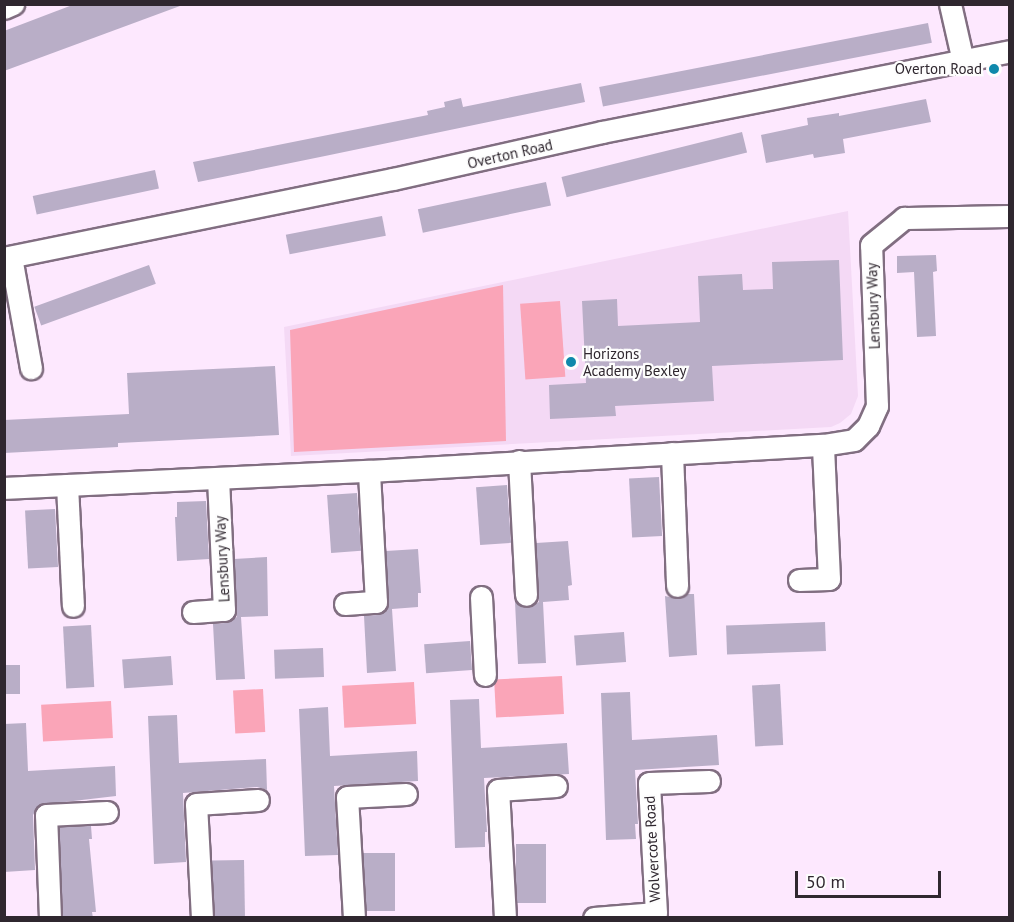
<!DOCTYPE html>
<style>
body{margin:0}
#map{position:relative;width:1014px;height:922px;overflow:hidden;background:#fde8fe;font-family:"PT Sans",sans-serif}
div>[style]{position:absolute}
.built>*{inset:0;background:#f4d9f5}
.green>*{inset:0;background:#faa5b8;transform-origin:0 0}
.building>*{inset:0;background:#b9aec7;transform-origin:0 0}
.roads{filter:drop-shadow(2px 0 #816e81) drop-shadow(-2px 0 #816e81) drop-shadow(0 2px #816e81) drop-shadow(0 -2px #816e81)}
.street>*{height:21px;margin:-10.5px;padding:0 10.5px;transform-origin:10.5px;border-radius:10.5px;background:#fff}
.dots>*{width:16px;height:16px;translate:-50% -50%;box-sizing:border-box;border:3px solid #fdfdfd;border-radius:50%}
span{translate:-50% -50%;white-space:nowrap;text-align:center;line-height:1.15;-webkit-text-stroke:4.5px #fdfdfd;paint-order:stroke}
.poi-label{font-size:15px;color:#2f272f}
.right{translate:-100% -50%;text-align:right}
.left{translate:0 -50%;text-align:left}
.street-label{font-size:15px;color:#2f272f}
.frame{position:absolute;inset:0;border:6px solid #2f272f;pointer-events:none}
.scale{position:absolute;left:795px;top:871px;width:146px;height:27px;box-sizing:border-box;border:3px solid #2f272f;border-top:0;padding-left:8px;font-size:18px;line-height:21px;white-space:nowrap;color:#2f272f;-webkit-text-stroke:4px #fdfdfd;paint-order:stroke}
</style>
<div id="map">
<div class="built">
<i style="clip-path:polygon(848px 211px,858px 396px,851px 414px,840px 423px,831px 427px,291px 456px,284px 327px)"></i>
</div>
<div class="green">
<i style="clip-path:polygon(503px 285px,506px 441px,294px 452px,290px 330px)"></i>
<i style="left:560px;top:301px;width:76px;height:40px;rotate:86deg"></i>
<i style="left:562px;top:676px;width:38px;height:68px;rotate:87deg"></i>
<i style="left:414px;top:682px;width:42px;height:72px;rotate:87deg"></i>
<i style="left:263px;top:689px;width:43px;height:30px;rotate:87deg"></i>
<i style="left:111px;top:701px;width:37px;height:70px;rotate:87deg"></i>
</div>
<div class="building">
<i style="clip-path:polygon(75px 4px,180px 4px,180px 6px,4px 71px,4px 31px)"></i>
<i style="left:928px;top:23px;width:20px;height:335px;rotate:79deg"></i>
<i style="clip-path:polygon(581px 83px,585px 102px,325px 156px,198px 182px,193px 162px,428px 115px,427px 111px,445px 107px,444px 102px,461px 98px,463px 107px)"></i>
<i style="clip-path:polygon(926px 99px,931px 122px,843px 139px,845px 153px,814px 158px,813px 154px,766px 163px,761px 135px,808px 125px,807px 118px,839px 113px,839px 116px)"></i>
<i style="left:742px;top:132px;width:21px;height:186px;rotate:76deg"></i>
<i style="left:155px;top:170px;width:19px;height:125px;rotate:78deg"></i>
<i style="left:546px;top:182px;width:24px;height:131px;rotate:78deg"></i>
<i style="left:382px;top:216px;width:20px;height:98px;rotate:79deg"></i>
<i style="clip-path:polygon(936px 255px,937px 271px,933px 272px,936px 336px,917px 337px,914px 272px,897px 273px,897px 256px)"></i>
<i style="clip-path:polygon(839px 260px,843px 360px,712px 366px,714px 401px,615px 406px,616px 416px,550px 419px,549px 385px,586px 383px,582px 301px,617px 299px,618px 326px,700px 322px,698px 276px,742px 274px,743px 290px,773px 289px,772px 262px)"></i>
<i style="left:149px;top:265px;width:20px;height:122px;rotate:70deg"></i>
<i style="clip-path:polygon(275px 366px,279px 435px,118px 443px,118px 447px,4px 453px,4px 420px,129px 414px,127px 373px)"></i>
<i style="left:659px;top:477px;width:59px;height:30px;rotate:87deg"></i>
<i style="left:507px;top:485px;width:58px;height:31px;rotate:86deg"></i>
<i style="left:357px;top:493px;width:58px;height:30px;rotate:86deg"></i>
<i style="clip-path:polygon(206px 501px,209px 559px,177px 561px,175px 517px,177px 517px,177px 502px)"></i>
<i style="left:55px;top:509px;width:58px;height:30px;rotate:87deg"></i>
<i style="clip-path:polygon(568px 541px,572px 585px,568px 586px,569px 600px,543px 602px,546px 663px,518px 664px,515px 602px,526px 608px,539px 602px,536px 543px)"></i>
<i style="clip-path:polygon(418px 549px,421px 593px,418px 593px,418px 607px,392px 609px,396px 671px,367px 673px,364px 616px,377px 615px,387px 609px,386px 551px)"></i>
<i style="clip-path:polygon(267px 557px,268px 616px,241px 617px,245px 679px,216px 680px,213px 624px,225px 623px,237px 617px,234px 559px)"></i>
<i style="clip-path:polygon(686px 594px,694px 594px,697px 655px,669px 657px,665px 596px,678px 599px)"></i>
<i style="left:825px;top:622px;width:29px;height:99px;rotate:88deg"></i>
<i style="left:91px;top:625px;width:62px;height:28px;rotate:87deg"></i>
<i style="left:624px;top:632px;width:30px;height:50px;rotate:86deg"></i>
<i style="left:470px;top:641px;width:29px;height:46px;rotate:86deg"></i>
<i style="left:323px;top:648px;width:29px;height:49px;rotate:88deg"></i>
<i style="left:171px;top:656px;width:29px;height:49px;rotate:86deg"></i>
<i style="left:4px;top:665px;width:16px;height:29px"></i>
<i style="left:780px;top:684px;width:61px;height:28px;rotate:87deg"></i>
<i style="clip-path:polygon(630px 692px,632px 740px,717px 735px,719px 765px,635px 770px,638px 824px,635px 824px,636px 839px,606px 840px,601px 693px)"></i>
<i style="clip-path:polygon(479px 699px,481px 748px,567px 743px,569px 774px,484px 778px,487px 832px,485px 832px,485px 847px,455px 848px,450px 700px)"></i>
<i style="clip-path:polygon(328px 707px,330px 756px,417px 751px,418px 781px,334px 786px,338px 855px,305px 856px,299px 709px)"></i>
<i style="clip-path:polygon(177px 715px,179px 763px,266px 759px,267px 790px,257px 787px,183px 793px,186px 862px,154px 864px,148px 716px)"></i>
<i style="clip-path:polygon(26px 723px,28px 771px,115px 766px,116px 796px,39px 805px,33px 815px,35px 870px,4px 872px,4px 724px)"></i>
<i style="clip-path:polygon(91px 826px,92px 839px,89px 839px,96px 912px,92px 912px,93px 918px,63px 918px,59px 827px)"></i>
<i style="left:546px;top:844px;width:59px;height:30px;rotate:90deg"></i>
<i style="left:395px;top:853px;width:58px;height:32px;rotate:90deg"></i>
<i style="left:244px;top:860px;width:58px;height:32px;rotate:89deg"></i>
</div>
<div class="roads">
<div class="street">
<i style="left:950px;top:4px;width:58px;rotate:77.2deg"></i>
<i style="left:4px;top:8px;width:10px;rotate:-24deg"></i>
<i style="left:11px;top:257px;width:113px;rotate:79.8deg"></i>
<i style="left:4px;top:258px;width:397px;rotate:-11.5deg"></i>
<i style="left:393px;top:179px;width:214px;rotate:-12.7deg"></i>
<i style="left:602px;top:132px;width:416px;rotate:-11.2deg"></i>
<i style="left:672px;top:453px;width:133px;rotate:87.8deg"></i>
<i style="left:519px;top:461px;width:134px;rotate:87deg"></i>
<i style="left:67px;top:485px;width:121px;rotate:87.2deg"></i>
<i style="left:4px;top:488px;width:365px;rotate:-2.7deg"></i>
<i style="left:369px;top:471px;width:455px;rotate:-3.3deg"></i>
<i style="left:823px;top:445px;width:31px;rotate:-9deg"></i>
<i style="left:854px;top:440px;width:20px;rotate:-45deg"></i>
<i style="left:868px;top:426px;width:22px;rotate:-66deg"></i>
<i style="left:877px;top:406px;width:161px;rotate:-92.1deg"></i>
<i style="left:871px;top:245px;width:43px;rotate:-39.3deg"></i>
<i style="left:904px;top:218px;width:106px;rotate:-1.1deg"></i>
<i style="left:799px;top:580px;width:30px;rotate:-2deg"></i>
<i style="left:829px;top:579px;width:134px;rotate:-92.6deg"></i>
<i style="left:481px;top:597px;width:78px;rotate:87.1deg"></i>
<i style="left:345px;top:604px;width:31px;rotate:-4deg"></i>
<i style="left:376px;top:602px;width:131px;rotate:-93.1deg"></i>
<i style="left:193px;top:612px;width:31px;rotate:-4deg"></i>
<i style="left:224px;top:610px;width:132px;rotate:-92.6deg"></i>
<i style="left:50px;top:918px;width:103px;rotate:-92.2deg"></i>
<i style="left:46px;top:815px;width:61px;rotate:-2.8deg"></i>
<i style="left:202px;top:918px;width:114px;rotate:-93deg"></i>
<i style="left:196px;top:804px;width:62px;rotate:-3.7deg"></i>
<i style="left:354px;top:918px;width:121px;rotate:-93.3deg"></i>
<i style="left:347px;top:797px;width:59px;rotate:-2.9deg"></i>
<i style="left:505px;top:918px;width:128px;rotate:-93.1deg"></i>
<i style="left:498px;top:790px;width:58px;rotate:-3.9deg"></i>
<i style="left:594px;top:918px;width:62px;rotate:-4.6deg"></i>
<i style="left:656px;top:913px;width:130px;rotate:-93.1deg"></i>
<i style="left:649px;top:783px;width:60px;rotate:-1.9deg"></i>
</div>
</div>
<div class="dots">
<i style="left:994px;top:69px;background:#0f88ab"></i>
<i style="left:571px;top:362px;background:#0f88ab"></i>
</div>
<div class="poi-label">
<span class="right" style="left:982px;top:69px">Overton Road</span>
<span class="left" style="left:583px;top:362px">Horizons<br>Academy Bexley</span>
</div>
<div class="street-label">
<span style="left:510px;top:154px;rotate:-13deg">Overton Road</span>
<span style="left:873px;top:306px;rotate:-92deg">Lensbury Way</span>
<span style="left:222px;top:559px;rotate:-93deg">Lensbury Way</span>
<span style="left:652px;top:849px;rotate:-93deg">Wolvercote Road</span>
</div>
<div class="frame"></div>
<div class="scale">50 m</div>
</div>
